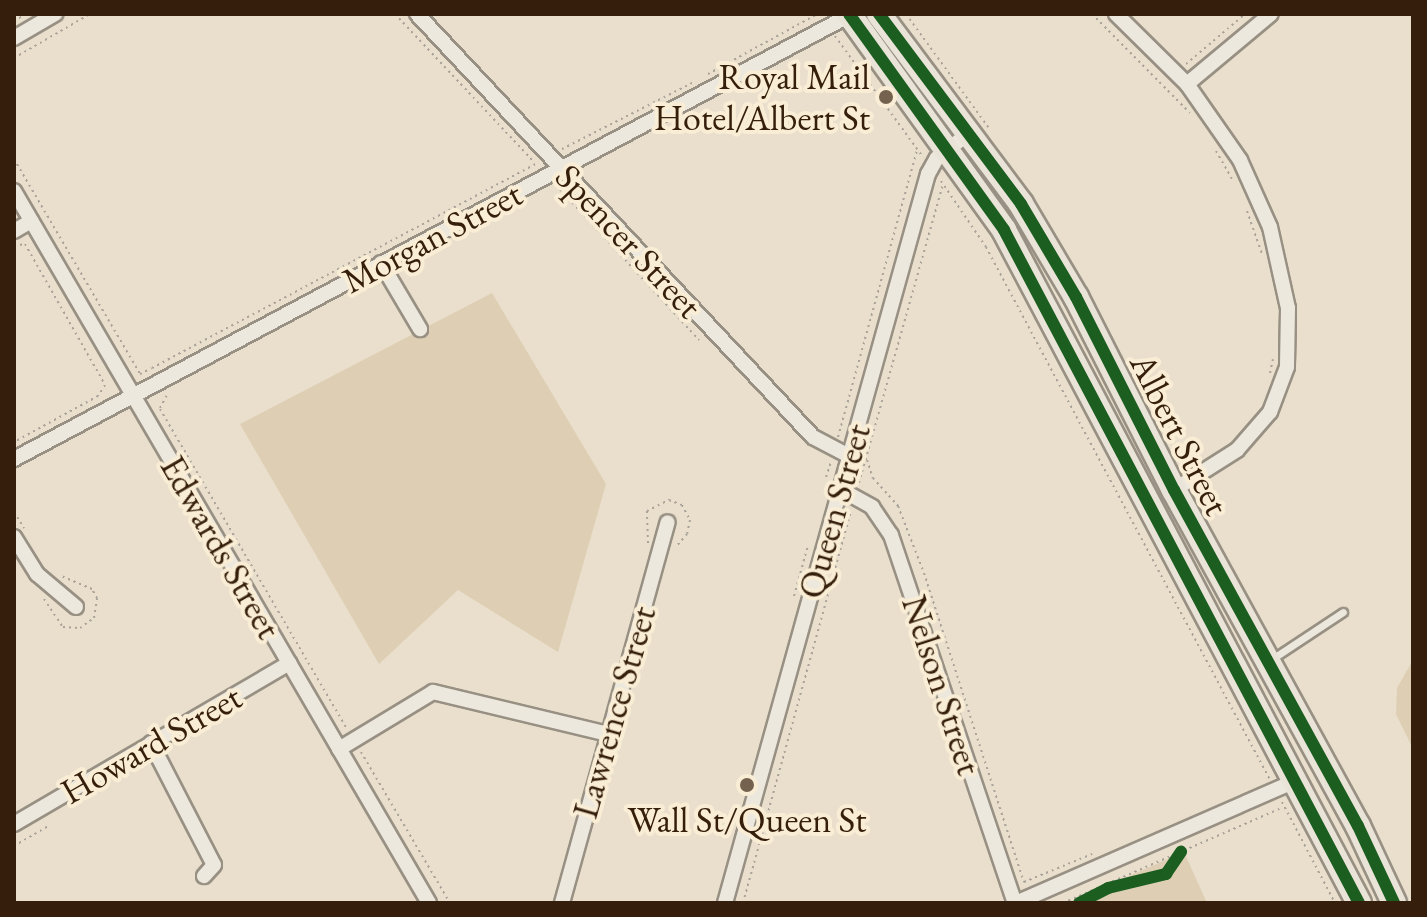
<!DOCTYPE html>
<style>
body{margin:0}
#map{position:relative;width:1427px;height:917px;overflow:hidden;background:#e9dfcc;font-family:"EB Garamond",serif}
div>[style]{position:absolute}
.green>*{inset:0;background:#decfb4}
.path>*{height:2px;margin-top:-1px;transform-origin:0;background:repeating-linear-gradient(90deg,#a9a39a 0 2px,transparent 0 6px)}
.roads{filter:drop-shadow(2px 0 #989083) drop-shadow(-2px 0 #989083) drop-shadow(0 2px #989083) drop-shadow(0 -2px #989083)}
.lane>*{height:7px;margin:-3.5px;padding:0 3.5px;transform-origin:3.5px;border-radius:3.5px;background:#ece8de}
.street>*{height:14px;margin:-7px;padding:0 7px;transform-origin:7px;border-radius:7px;background:#ece8de}
.highway>*{height:24px;margin:-12px;padding:0 12px;transform-origin:12px;border-radius:12px;background:#eae3d8}
.cycleway>*{height:12px;margin:-6px;padding:0 6px;transform-origin:6px;border-radius:6px;background:#1b5e20}
.dots>*{width:22px;height:22px;translate:-50% -50%;box-sizing:border-box;border:4px solid #f9edd5;border-radius:50%}
span{translate:-50% -50%;white-space:nowrap;text-align:center;line-height:1.15;-webkit-text-stroke:8px #f9edd5;paint-order:stroke}
.poi-label{font-size:36px;color:#351e0b}
.right{translate:-100% -50%;text-align:right}
.street-label{font-size:36px;color:#351e0b}
.frame{position:absolute;inset:0;border:16px solid #351e0b;pointer-events:none}
</style>
<div id="map">
<div class="green">
<i style="clip-path:polygon(492px 293px,606px 484px,558px 652px,458px 590px,379px 664px,240px 424px)"></i>
<i style="clip-path:polygon(1413px 660px,1413px 749px,1396px 714px,1397px 688px)"></i>
<i style="clip-path:polygon(1184px 852px,1207px 903px,1067px 903px)"></i>
</div>
<div class="path">
<i style="left:395px;top:14px;width:204px;rotate:46.8deg"></i>
<i style="left:906px;top:14px;width:140px;rotate:54deg"></i>
<i style="left:1092px;top:14px;width:139px;rotate:45.3deg"></i>
<i style="left:14px;top:21px;width:14px;rotate:-30deg"></i>
<i style="left:835px;top:36px;width:150px;rotate:54deg"></i>
<i style="left:14px;top:58px;width:88px;rotate:-30.1deg"></i>
<i style="left:1186px;top:64px;width:77px;rotate:-40.3deg"></i>
<i style="left:708px;top:74px;width:124px;rotate:-28.8deg"></i>
<i style="left:562px;top:149px;width:146px;rotate:-26.9deg"></i>
<i style="left:1216px;top:151px;width:34px;rotate:60deg"></i>
<i style="left:14px;top:159px;width:249px;rotate:59.6deg"></i>
<i style="left:140px;top:374px;width:13px;rotate:-27deg"></i>
<i style="left:941px;top:181px;width:80px;rotate:55.7deg"></i>
<i style="left:986px;top:247px;width:602px;rotate:61.94deg"></i>
<i style="left:556px;top:185px;width:211px;rotate:47.3deg"></i>
<i style="left:1247px;top:211px;width:46px;rotate:70.8deg"></i>
<i style="left:14px;top:246px;width:11px;rotate:-10deg"></i>
<i style="left:25px;top:244px;width:162px;rotate:60.4deg"></i>
<i style="left:105px;top:385px;width:13px;rotate:122deg"></i>
<i style="left:98px;top:396px;width:96px;rotate:151.3deg"></i>
<i style="left:152px;top:368px;width:438px;rotate:-28deg"></i>
<i style="left:1270px;top:373px;width:14px;rotate:-78deg"></i>
<i style="left:160px;top:408px;width:15px;rotate:-62deg"></i>
<i style="left:160px;top:409px;width:371px;rotate:59.7deg"></i>
<i style="left:838px;top:437px;width:298px;rotate:-74.6deg"></i>
<i style="left:867px;top:460px;width:19px;rotate:72deg"></i>
<i style="left:873px;top:478px;width:38px;rotate:48deg"></i>
<i style="left:898px;top:506px;width:72px;rotate:68.8deg"></i>
<i style="left:924px;top:573px;width:325px;rotate:72.1deg"></i>
<i style="left:1024px;top:882px;width:74px;rotate:-22.4deg"></i>
<i style="left:826px;top:477px;width:16px;rotate:-72deg"></i>
<i style="left:859px;top:483px;width:310px;rotate:-74.3deg"></i>
<i style="left:14px;top:512px;width:19px;rotate:58deg"></i>
<i style="left:648px;top:543px;width:32px;rotate:-92deg"></i>
<i style="left:647px;top:511px;width:25px;rotate:-27deg"></i>
<i style="left:669px;top:500px;width:14px;rotate:21deg"></i>
<i style="left:682px;top:505px;width:17px;rotate:62deg"></i>
<i style="left:690px;top:520px;width:14px;rotate:102deg"></i>
<i style="left:687px;top:534px;width:18px;rotate:131deg"></i>
<i style="left:794px;top:596px;width:53px;rotate:-74.6deg"></i>
<i style="left:44px;top:599px;width:34px;rotate:56deg"></i>
<i style="left:63px;top:627px;width:17px;rotate:3deg"></i>
<i style="left:80px;top:628px;width:17px;rotate:-36deg"></i>
<i style="left:94px;top:618px;width:20px;rotate:-81deg"></i>
<i style="left:97px;top:598px;width:10px;rotate:-119deg"></i>
<i style="left:92px;top:589px;width:34px;rotate:-157deg"></i>
<i style="left:361px;top:752px;width:175px;rotate:59.5deg"></i>
<i style="left:1282px;top:802px;width:114px;rotate:62.3deg"></i>
<i style="left:14px;top:846px;width:42px;rotate:-30.3deg"></i>
<i style="left:743px;top:903px;width:406px;rotate:-74.6deg"></i>
<i style="left:1063px;top:903px;width:239px;rotate:-23.5deg"></i>
</div>
<div class="roads">
<div class="lane">
<i style="left:1272px;top:659px;width:85px;rotate:-33.5deg"></i>
</div>
<div class="street">
<i style="left:417px;top:14px;width:579px;rotate:46.89deg"></i>
<i style="left:813px;top:437px;width:41px;rotate:27.8deg"></i>
<i style="left:1116px;top:14px;width:100px;rotate:44.6deg"></i>
<i style="left:1187px;top:84px;width:93px;rotate:55.1deg"></i>
<i style="left:1240px;top:160px;width:73px;rotate:65.9deg"></i>
<i style="left:1270px;top:227px;width:83px;rotate:77.5deg"></i>
<i style="left:1288px;top:308px;width:59px;rotate:91deg"></i>
<i style="left:1287px;top:367px;width:48px;rotate:110.7deg"></i>
<i style="left:1270px;top:412px;width:50px;rotate:131deg"></i>
<i style="left:1237px;top:450px;width:75px;rotate:147.6deg"></i>
<i style="left:14px;top:38px;width:48px;rotate:-30.3deg"></i>
<i style="left:1187px;top:84px;width:109px;rotate:-39.8deg"></i>
<i style="left:14px;top:191px;width:824px;rotate:59.76deg"></i>
<i style="left:14px;top:231px;width:20px;rotate:-30deg"></i>
<i style="left:381px;top:263px;width:77px;rotate:59.4deg"></i>
<i style="left:14px;top:459px;width:947px;rotate:-27.97deg"></i>
<i style="left:840px;top:489px;width:37px;rotate:29deg"></i>
<i style="left:872px;top:507px;width:34px;rotate:56deg"></i>
<i style="left:891px;top:535px;width:388px;rotate:71.4deg"></i>
<i style="left:14px;top:537px;width:44px;rotate:58.1deg"></i>
<i style="left:37px;top:574px;width:51px;rotate:40.2deg"></i>
<i style="left:151px;top:743px;width:137px;rotate:62.7deg"></i>
<i style="left:214px;top:865px;width:15px;rotate:132deg"></i>
<i style="left:339px;top:749px;width:110px;rotate:-31.2deg"></i>
<i style="left:433px;top:692px;width:180px;rotate:13.5deg"></i>
<i style="left:14px;top:824px;width:319px;rotate:-30.3deg"></i>
<i style="left:562px;top:903px;width:395px;rotate:-74.5deg"></i>
<i style="left:725px;top:903px;width:757px;rotate:-74.44deg"></i>
<i style="left:928px;top:174px;width:18px;rotate:-61deg"></i>
<i style="left:937px;top:158px;width:37px;rotate:-38deg"></i>
<i style="left:1016px;top:903px;width:305px;rotate:-23.6deg"></i>
</div>
<div class="highway">
<i style="left:849px;top:14px;width:266px;rotate:54.3deg"></i>
<i style="left:1004px;top:230px;width:761px;rotate:62.19deg"></i>
<i style="left:879px;top:14px;width:237px;rotate:53.2deg"></i>
<i style="left:1021px;top:204px;width:108px;rotate:59.4deg"></i>
<i style="left:1076px;top:297px;width:216px;rotate:63.1deg"></i>
<i style="left:1174px;top:490px;width:383px;rotate:61.3deg"></i>
<i style="left:1358px;top:826px;width:85px;rotate:64.9deg"></i>
</div>
</div>
<div class="cycleway">
<i style="left:849px;top:14px;width:266px;rotate:54.3deg"></i>
<i style="left:1004px;top:230px;width:761px;rotate:62.19deg"></i>
<i style="left:879px;top:14px;width:237px;rotate:53.2deg"></i>
<i style="left:1021px;top:204px;width:108px;rotate:59.4deg"></i>
<i style="left:1076px;top:297px;width:216px;rotate:63.1deg"></i>
<i style="left:1174px;top:490px;width:383px;rotate:61.3deg"></i>
<i style="left:1358px;top:826px;width:85px;rotate:64.9deg"></i>
<i style="left:1079px;top:903px;width:33px;rotate:-27deg"></i>
<i style="left:1108px;top:888px;width:60px;rotate:-13.6deg"></i>
<i style="left:1166px;top:874px;width:27px;rotate:-56deg"></i>
</div>
<div class="dots">
<i style="left:886px;top:97px;background:#74624f"></i>
<i style="left:747px;top:785px;background:#74624f"></i>
</div>
<div class="poi-label">
<span class="right" style="left:870px;top:97px">Royal Mail<br>Hotel/Albert St</span>
<span style="left:747px;top:820px">Wall St/Queen St</span>
</div>
<div class="street-label">
<span style="left:432px;top:237px;rotate:-28deg">Morgan Street</span>
<span style="left:629px;top:241px;rotate:47deg">Spencer Street</span>
<span style="left:1180px;top:434px;rotate:63deg">Albert Street</span>
<span style="left:834px;top:511px;rotate:-74deg">Queen Street</span>
<span style="left:221px;top:547px;rotate:60deg">Edwards Street</span>
<span style="left:942px;top:685px;rotate:72deg">Nelson Street</span>
<span style="left:614px;top:712px;rotate:-74deg">Lawrence Street</span>
<span style="left:151px;top:744px;rotate:-30deg">Howard Street</span>
</div>
<div class="frame"></div>
</div>
